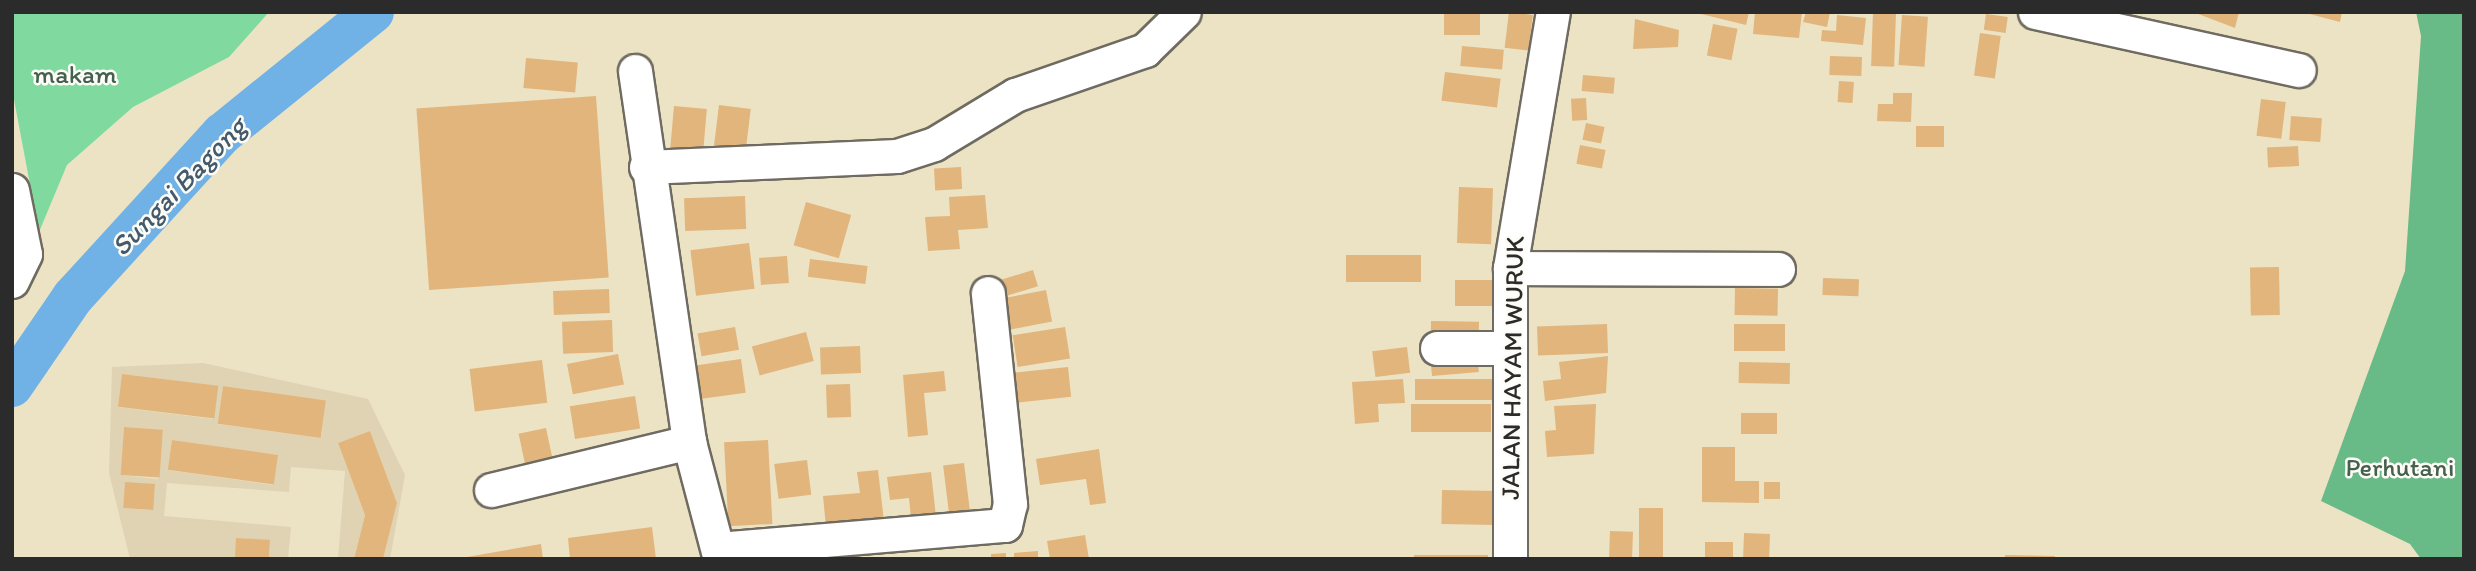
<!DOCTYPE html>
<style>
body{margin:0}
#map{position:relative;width:2476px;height:571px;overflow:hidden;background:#ece3c4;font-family:Itim,sans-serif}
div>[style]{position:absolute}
.built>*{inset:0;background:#dfd3b4}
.green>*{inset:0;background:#80daa0}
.forest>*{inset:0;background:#68ba86}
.river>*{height:42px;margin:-21px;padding:0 21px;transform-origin:21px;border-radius:21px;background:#70b2e5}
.building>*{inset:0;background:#e1b57c;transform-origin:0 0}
.roads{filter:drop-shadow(2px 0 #6f6b61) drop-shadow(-2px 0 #6f6b61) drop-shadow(0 2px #6f6b61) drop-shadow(0 -2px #6f6b61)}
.minor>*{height:33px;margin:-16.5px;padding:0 16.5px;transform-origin:16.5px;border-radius:16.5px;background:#fff}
span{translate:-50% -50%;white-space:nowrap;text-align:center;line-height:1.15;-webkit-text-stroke:5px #fdfcf7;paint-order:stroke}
.park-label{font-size:26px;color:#44604e}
.street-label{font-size:26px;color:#2b2b2b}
.water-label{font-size:28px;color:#435a6c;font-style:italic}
.frame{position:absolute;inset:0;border:14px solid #2b2b2b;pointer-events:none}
</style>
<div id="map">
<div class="built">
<i style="clip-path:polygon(evenodd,203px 363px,368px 399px,405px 475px,390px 559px,383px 559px,397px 503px,370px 431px,338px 443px,365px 515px,354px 559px,338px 559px,345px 471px,291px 467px,289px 492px,167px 483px,164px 516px,291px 527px,288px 559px,269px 559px,270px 540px,237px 538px,235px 559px,130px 559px,109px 473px,112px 367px,203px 363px,122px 374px,217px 386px,213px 419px,118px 407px,122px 374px,203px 363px,223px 386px,326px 401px,321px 438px,218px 424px,223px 386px,203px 363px,124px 427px,163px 430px,158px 479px,121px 475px,124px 427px,203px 363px,172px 440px,277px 455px,273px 485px,168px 470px,172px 440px,203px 363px,126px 482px,152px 510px,123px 508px,126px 482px)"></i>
</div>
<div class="green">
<i style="clip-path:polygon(12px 12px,269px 12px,229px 57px,133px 107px,67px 165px,39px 232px,12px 89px)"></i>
</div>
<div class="forest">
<i style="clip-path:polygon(2416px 12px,2464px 12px,2464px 559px,2421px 559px,2410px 544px,2321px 501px,2405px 271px,2421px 36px)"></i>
</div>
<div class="river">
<i style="left:12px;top:386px;width:108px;rotate:-55.6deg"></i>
<i style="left:73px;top:297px;width:221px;rotate:-47.6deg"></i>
<i style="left:222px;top:134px;width:194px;rotate:-38.9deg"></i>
</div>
<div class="building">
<i style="left:1444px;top:12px;width:36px;height:23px"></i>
<i style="left:1509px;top:12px;width:24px;height:36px;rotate:7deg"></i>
<i style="clip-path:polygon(1693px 12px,1749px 12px,1746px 25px)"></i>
<i style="clip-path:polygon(1755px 12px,1802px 12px,1799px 38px,1753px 34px)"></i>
<i style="clip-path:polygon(1806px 12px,1830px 12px,1827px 27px,1803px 22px)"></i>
<i style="left:1873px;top:12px;width:23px;height:54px;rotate:2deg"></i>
<i style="clip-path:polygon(2193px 12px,2239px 12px,2235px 28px)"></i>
<i style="clip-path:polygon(2302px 12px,2342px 12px,2340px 22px)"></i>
<i style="left:1986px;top:14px;width:22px;height:16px;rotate:8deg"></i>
<i style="clip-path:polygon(1837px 15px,1866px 18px,1863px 45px,1821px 41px,1822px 30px,1836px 31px)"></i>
<i style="left:1902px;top:15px;width:26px;height:50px;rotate:4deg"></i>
<i style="clip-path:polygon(1635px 19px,1679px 30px,1678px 47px,1633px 49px)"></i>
<i style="left:1713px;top:24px;width:25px;height:32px;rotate:11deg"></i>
<i style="left:1980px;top:33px;width:21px;height:43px;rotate:8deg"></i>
<i style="left:1462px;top:46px;width:42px;height:20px;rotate:5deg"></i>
<i style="left:1830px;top:56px;width:32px;height:19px;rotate:2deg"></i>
<i style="left:526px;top:58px;width:52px;height:30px;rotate:5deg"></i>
<i style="left:1445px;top:72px;width:56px;height:29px;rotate:7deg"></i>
<i style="left:1583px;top:75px;width:32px;height:16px;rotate:5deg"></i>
<i style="left:1839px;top:81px;width:15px;height:21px;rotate:4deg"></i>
<i style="clip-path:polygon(1893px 93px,1912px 93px,1911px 122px,1877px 121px,1878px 104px,1893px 104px)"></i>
<i style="left:596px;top:96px;width:182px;height:180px;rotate:86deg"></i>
<i style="left:1586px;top:98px;width:22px;height:15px;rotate:87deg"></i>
<i style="left:2261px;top:99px;width:25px;height:37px;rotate:7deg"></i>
<i style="left:719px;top:105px;width:32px;height:46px;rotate:7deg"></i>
<i style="left:674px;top:106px;width:33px;height:43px;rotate:5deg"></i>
<i style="left:2291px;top:116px;width:31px;height:24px;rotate:4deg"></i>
<i style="left:1586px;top:123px;width:19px;height:17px;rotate:12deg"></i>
<i style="left:1944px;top:126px;width:21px;height:28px;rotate:90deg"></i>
<i style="left:1580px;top:145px;width:26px;height:19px;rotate:11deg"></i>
<i style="left:2298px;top:146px;width:20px;height:31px;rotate:87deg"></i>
<i style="left:961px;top:167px;width:22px;height:27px;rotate:87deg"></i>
<i style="left:1459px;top:187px;width:34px;height:56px;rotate:2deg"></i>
<i style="clip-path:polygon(985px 195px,988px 228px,958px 230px,960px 249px,928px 251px,925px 217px,950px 216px,949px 197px)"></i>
<i style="left:745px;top:196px;width:33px;height:61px;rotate:88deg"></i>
<i style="left:806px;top:202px;width:47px;height:45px;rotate:16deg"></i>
<i style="left:749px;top:243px;width:46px;height:59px;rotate:83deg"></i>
<i style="left:1421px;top:255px;width:27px;height:75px;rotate:90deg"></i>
<i style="left:787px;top:256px;width:27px;height:28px;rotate:86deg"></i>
<i style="left:810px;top:259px;width:58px;height:18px;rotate:7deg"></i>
<i style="left:2279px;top:267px;width:48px;height:29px;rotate:89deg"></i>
<i style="left:1033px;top:270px;width:17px;height:39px;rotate:73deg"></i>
<i style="left:1823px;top:278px;width:36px;height:17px;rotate:2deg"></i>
<i style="left:1455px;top:280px;width:38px;height:26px"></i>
<i style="left:1735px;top:288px;width:43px;height:27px;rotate:1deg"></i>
<i style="left:609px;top:289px;width:24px;height:56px;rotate:88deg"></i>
<i style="left:1046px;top:290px;width:32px;height:42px;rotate:79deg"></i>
<i style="left:612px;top:320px;width:32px;height:50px;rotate:88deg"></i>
<i style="left:1431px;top:321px;width:48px;height:17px;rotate:1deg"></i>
<i style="left:1607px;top:324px;width:29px;height:70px;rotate:88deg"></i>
<i style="left:1785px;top:324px;width:27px;height:51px;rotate:90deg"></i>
<i style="left:735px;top:327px;width:23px;height:38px;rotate:80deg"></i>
<i style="left:1065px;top:327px;width:32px;height:53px;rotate:81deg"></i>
<i style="left:806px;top:332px;width:30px;height:56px;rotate:75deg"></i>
<i style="left:860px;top:346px;width:27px;height:40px;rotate:88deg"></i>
<i style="left:1407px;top:347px;width:26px;height:35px;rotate:83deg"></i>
<i style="left:1477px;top:351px;width:21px;height:47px;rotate:85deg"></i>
<i style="left:618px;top:354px;width:31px;height:52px;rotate:79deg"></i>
<i style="clip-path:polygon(1608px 356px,1606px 393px,1545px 401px,1543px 381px,1561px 379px,1559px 362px)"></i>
<i style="left:741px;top:359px;width:34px;height:48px;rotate:82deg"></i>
<i style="left:542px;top:360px;width:43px;height:73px;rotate:83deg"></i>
<i style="left:1739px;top:362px;width:51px;height:21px;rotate:1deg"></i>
<i style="left:1068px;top:367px;width:30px;height:53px;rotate:84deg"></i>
<i style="clip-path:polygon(944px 371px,946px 391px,924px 393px,928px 435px,908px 437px,903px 375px)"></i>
<i style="left:122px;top:374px;width:97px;height:33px;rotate:7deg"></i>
<i style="clip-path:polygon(1403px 379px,1405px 403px,1378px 404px,1379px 422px,1355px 424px,1352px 382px)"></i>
<i style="left:1496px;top:379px;width:21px;height:81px;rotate:90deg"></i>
<i style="left:850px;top:384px;width:33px;height:24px;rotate:88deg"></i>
<i style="left:223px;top:386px;width:104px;height:38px;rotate:8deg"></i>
<i style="left:635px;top:396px;width:33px;height:66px;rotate:81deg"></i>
<i style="left:1491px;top:404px;width:28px;height:80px;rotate:90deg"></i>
<i style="clip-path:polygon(1596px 404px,1594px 454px,1547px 457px,1545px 431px,1556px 430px,1554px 406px)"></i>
<i style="left:1741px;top:413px;width:36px;height:21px"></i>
<i style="left:124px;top:427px;width:39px;height:48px;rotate:4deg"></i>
<i style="left:546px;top:428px;width:38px;height:28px;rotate:78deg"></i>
<i style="clip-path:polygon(370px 431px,397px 503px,383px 559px,354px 559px,365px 515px,338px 443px)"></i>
<i style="left:172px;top:440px;width:107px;height:30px;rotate:8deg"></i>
<i style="left:768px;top:440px;width:84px;height:44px;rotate:87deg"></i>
<i style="clip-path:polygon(1702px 447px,1735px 447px,1735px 481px,1759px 481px,1759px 503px,1702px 502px)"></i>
<i style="clip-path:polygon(1099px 449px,1106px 503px,1090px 505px,1086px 479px,1040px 485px,1036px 459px)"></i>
<i style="left:807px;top:460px;width:35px;height:33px;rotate:83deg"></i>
<i style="left:964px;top:463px;width:48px;height:21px;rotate:83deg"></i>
<i style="clip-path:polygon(878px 470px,884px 521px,827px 537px,823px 496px,860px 493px,857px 472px)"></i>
<i style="clip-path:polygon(931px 472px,937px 526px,912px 528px,909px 498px,890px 500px,887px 477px)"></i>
<i style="left:125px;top:482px;width:30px;height:26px;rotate:4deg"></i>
<i style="left:1764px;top:482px;width:16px;height:17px"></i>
<i style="left:1442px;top:490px;width:55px;height:34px;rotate:1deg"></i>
<i style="left:1639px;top:508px;width:24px;height:51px"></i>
<i style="clip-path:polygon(652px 527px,656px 559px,570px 559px,568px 538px)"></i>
<i style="left:1610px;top:531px;width:23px;height:28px;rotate:2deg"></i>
<i style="left:1744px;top:533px;width:26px;height:26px;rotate:2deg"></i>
<i style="clip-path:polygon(1085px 535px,1089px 559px,1050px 559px,1047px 541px)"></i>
<i style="left:236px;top:538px;width:34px;height:21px;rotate:3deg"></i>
<i style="left:1705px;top:542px;width:28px;height:17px"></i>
<i style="clip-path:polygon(541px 544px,543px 559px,468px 559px,467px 557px)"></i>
<i style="clip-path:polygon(1038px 551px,1038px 559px,1014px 559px,1014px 553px)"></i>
<i style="clip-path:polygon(1006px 553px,1006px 559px,991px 559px,991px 554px)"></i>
<i style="left:1414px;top:555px;width:74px;height:4px"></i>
<i style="clip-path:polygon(2005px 555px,2055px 556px,2055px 559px,2005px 559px)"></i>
</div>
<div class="roads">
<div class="minor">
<i style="left:2035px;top:12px;width:270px;rotate:12.4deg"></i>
<i style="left:635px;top:71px;width:375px;rotate:81.7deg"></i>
<i style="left:689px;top:442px;width:121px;rotate:75.2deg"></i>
<i style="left:646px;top:167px;width:251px;rotate:-2.5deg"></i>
<i style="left:897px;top:156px;width:39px;rotate:-18deg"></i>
<i style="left:934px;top:144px;width:95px;rotate:-31.2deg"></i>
<i style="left:1015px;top:95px;width:138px;rotate:-19.1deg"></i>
<i style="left:1145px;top:50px;width:54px;rotate:-44.3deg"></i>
<i style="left:12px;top:190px;width:65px;rotate:78.5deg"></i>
<i style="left:25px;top:254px;width:30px;rotate:116deg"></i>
<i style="left:1510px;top:268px;width:268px;rotate:0.2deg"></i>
<i style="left:1437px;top:348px;width:71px"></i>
<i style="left:491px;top:490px;width:204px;rotate:-13.6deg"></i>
<i style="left:718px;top:549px;width:288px;rotate:-4.8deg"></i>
<i style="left:1005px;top:525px;width:22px;rotate:-77deg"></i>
<i style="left:1010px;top:504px;width:212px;rotate:-96deg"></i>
<i style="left:1510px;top:559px;width:291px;rotate:-90deg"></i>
<i style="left:1510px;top:268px;width:260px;rotate:-80.5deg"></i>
</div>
</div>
<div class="park-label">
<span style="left:75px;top:75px">makam</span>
<span style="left:2400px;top:468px">Perhutani</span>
</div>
<div class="street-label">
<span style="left:1513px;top:368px;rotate:-89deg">JALAN HAYAM WURUK</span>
</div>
<div class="water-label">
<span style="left:178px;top:186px;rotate:-46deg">Sungai Bagong</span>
</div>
<div class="frame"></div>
</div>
